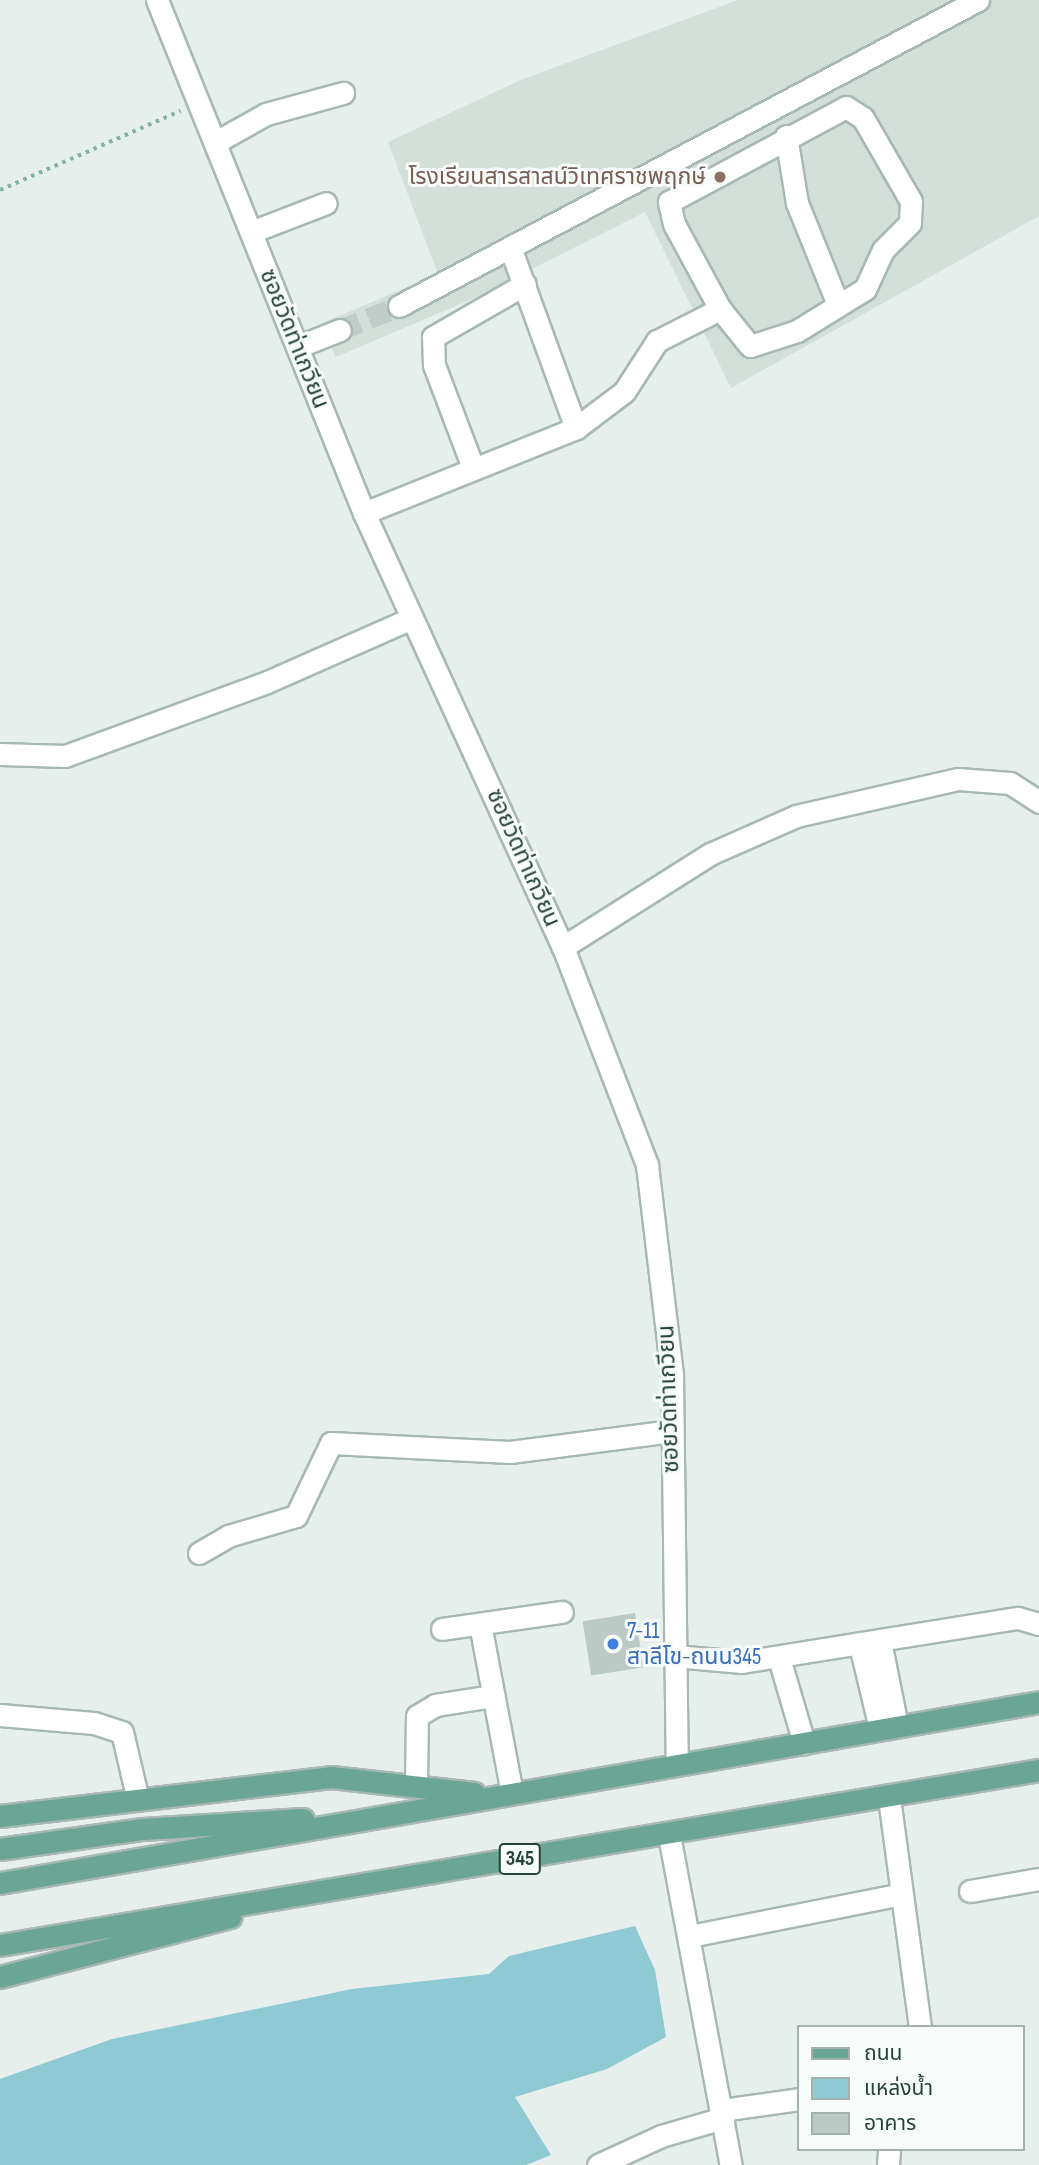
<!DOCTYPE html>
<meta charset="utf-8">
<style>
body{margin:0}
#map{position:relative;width:1039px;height:2165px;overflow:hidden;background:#e6efeb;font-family:"Sofia Sans Condensed","Noto Sans Thai",sans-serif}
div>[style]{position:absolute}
.built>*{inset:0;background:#d4dfda}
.water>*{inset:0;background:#8ec9d4}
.building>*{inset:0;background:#bbcac4;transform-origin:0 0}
.minor-tunnel>*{height:21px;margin-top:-10.5px;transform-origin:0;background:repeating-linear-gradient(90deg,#bfccc8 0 21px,transparent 0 31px)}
.path>*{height:3.5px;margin-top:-1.75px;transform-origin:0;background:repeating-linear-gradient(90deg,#86b3a5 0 3.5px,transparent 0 8.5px)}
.roads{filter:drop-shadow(2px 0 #a8b8b2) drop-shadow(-2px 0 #a8b8b2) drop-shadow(0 2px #a8b8b2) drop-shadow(0 -2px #a8b8b2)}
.minor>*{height:21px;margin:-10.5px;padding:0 10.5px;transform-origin:10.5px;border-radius:10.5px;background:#fff}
.major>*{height:21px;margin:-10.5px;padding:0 10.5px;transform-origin:10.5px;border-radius:10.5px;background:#6aa596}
.dots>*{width:19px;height:19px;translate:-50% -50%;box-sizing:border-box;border:4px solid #f7fbf9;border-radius:50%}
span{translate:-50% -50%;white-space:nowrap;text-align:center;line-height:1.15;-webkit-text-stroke:6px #f7fbf9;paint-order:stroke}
.shield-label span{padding:2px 5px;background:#f7fbf9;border:2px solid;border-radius:5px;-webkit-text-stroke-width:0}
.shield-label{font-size:21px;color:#24423a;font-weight:700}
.education-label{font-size:23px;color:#785e54}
.right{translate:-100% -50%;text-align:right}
.street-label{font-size:23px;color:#24423a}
.shop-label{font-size:23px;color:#366cbe}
.left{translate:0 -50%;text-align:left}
.legend{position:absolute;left:797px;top:2025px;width:228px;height:126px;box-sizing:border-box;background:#f7fbf9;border:2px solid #a3b1ad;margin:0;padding:9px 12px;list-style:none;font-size:21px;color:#24423a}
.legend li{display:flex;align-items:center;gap:14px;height:35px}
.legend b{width:35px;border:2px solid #a3b1ad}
</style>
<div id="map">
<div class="built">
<i style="clip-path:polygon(738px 0,1039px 0,1039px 216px,731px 388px,645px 212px,470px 300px,336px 357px,320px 324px,438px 274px,388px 142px,523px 79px)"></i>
</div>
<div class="water">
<i style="clip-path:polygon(635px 1926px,655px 1970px,666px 2037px,607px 2069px,515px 2097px,551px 2155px,526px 2165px,0 2165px,0 2079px,112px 2039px,352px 1989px,489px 1974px,509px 1956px)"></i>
</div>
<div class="building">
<i style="left:635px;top:1613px;width:55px;height:53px;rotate:81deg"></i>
</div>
<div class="minor-tunnel">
<i style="left:340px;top:330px;width:64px;rotate:-22.1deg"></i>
</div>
<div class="path">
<i style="left:0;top:190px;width:197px;rotate:-23.7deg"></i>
</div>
<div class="roads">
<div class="minor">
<i style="left:157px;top:0;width:553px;rotate:68.03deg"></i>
<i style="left:364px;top:513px;width:477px;rotate:65.4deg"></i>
<i style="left:563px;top:947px;width:234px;rotate:68.9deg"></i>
<i style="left:647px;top:1165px;width:210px;rotate:83.2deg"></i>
<i style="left:672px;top:1374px;width:391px;rotate:89.3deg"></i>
<i style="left:846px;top:107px;width:20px;rotate:33deg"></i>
<i style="left:863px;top:118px;width:96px;rotate:60deg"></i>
<i style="left:911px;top:201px;width:22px;rotate:93deg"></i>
<i style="left:910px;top:223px;width:38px;rotate:135deg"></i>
<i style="left:883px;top:250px;width:43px;rotate:114.8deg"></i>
<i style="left:865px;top:289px;width:80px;rotate:148.3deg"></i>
<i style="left:797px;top:331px;width:49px;rotate:162.3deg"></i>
<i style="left:750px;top:346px;width:48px;rotate:-129deg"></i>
<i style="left:720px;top:309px;width:97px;rotate:-118.4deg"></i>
<i style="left:674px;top:224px;width:23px;rotate:-103deg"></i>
<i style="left:669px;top:202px;width:201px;rotate:-28.2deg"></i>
<i style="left:786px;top:136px;width:68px;rotate:80.7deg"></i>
<i style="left:797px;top:203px;width:107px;rotate:68deg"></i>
<i style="left:216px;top:142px;width:57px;rotate:-29.2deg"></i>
<i style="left:266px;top:114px;width:80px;rotate:-15.3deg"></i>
<i style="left:251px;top:232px;width:80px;rotate:-21.1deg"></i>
<i style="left:510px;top:247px;width:193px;rotate:70deg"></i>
<i style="left:399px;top:306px;width:655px;rotate:-27.86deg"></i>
<i style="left:297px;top:347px;width:46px;rotate:-21.6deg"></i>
<i style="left:472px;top:465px;width:107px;rotate:-110.8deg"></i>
<i style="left:434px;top:365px;width:28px;rotate:-92deg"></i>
<i style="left:433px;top:337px;width:106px;rotate:-29.9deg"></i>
<i style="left:364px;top:513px;width:228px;rotate:-21.8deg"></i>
<i style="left:576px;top:428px;width:60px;rotate:-36.9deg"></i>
<i style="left:624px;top:392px;width:61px;rotate:-57.1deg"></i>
<i style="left:657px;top:341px;width:71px;rotate:-26.9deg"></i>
<i style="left:0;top:754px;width:65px;rotate:1.8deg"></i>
<i style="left:65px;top:756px;width:215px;rotate:-20.1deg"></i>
<i style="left:267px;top:682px;width:158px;rotate:-23.8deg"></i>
<i style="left:563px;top:947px;width:174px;rotate:-32.3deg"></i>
<i style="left:710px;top:854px;width:94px;rotate:-23.8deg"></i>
<i style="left:796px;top:816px;width:166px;rotate:-12.9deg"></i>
<i style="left:958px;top:779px;width:52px;rotate:4.4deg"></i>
<i style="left:1010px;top:783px;width:35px;rotate:33deg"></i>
<i style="left:199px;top:1553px;width:34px;rotate:-30deg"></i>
<i style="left:228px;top:1536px;width:71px;rotate:-16.4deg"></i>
<i style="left:296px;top:1516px;width:81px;rotate:-64.4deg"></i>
<i style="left:331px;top:1443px;width:179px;rotate:2.9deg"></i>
<i style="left:510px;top:1452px;width:163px;rotate:-7.4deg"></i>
<i style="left:480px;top:1624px;width:172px;rotate:79.3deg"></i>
<i style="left:442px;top:1629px;width:121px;rotate:-8.1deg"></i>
<i style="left:880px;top:1641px;width:87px;rotate:78.7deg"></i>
<i style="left:860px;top:1645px;width:85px;rotate:76.5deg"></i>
<i style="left:675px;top:1656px;width:67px;rotate:5.1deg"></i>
<i style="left:742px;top:1662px;width:279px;rotate:-9.1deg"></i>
<i style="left:1018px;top:1618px;width:22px;rotate:16deg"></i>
<i style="left:779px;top:1658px;width:89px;rotate:73.6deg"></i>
<i style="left:0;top:1715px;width:94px;rotate:4.9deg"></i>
<i style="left:94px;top:1723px;width:29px;rotate:18deg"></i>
<i style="left:122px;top:1732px;width:66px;rotate:76.8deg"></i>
<i style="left:416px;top:1785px;width:69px;rotate:-89.2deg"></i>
<i style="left:417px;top:1716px;width:21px;rotate:-31deg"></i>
<i style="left:435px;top:1705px;width:59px;rotate:-8.8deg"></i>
<i style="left:889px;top:1798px;width:231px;rotate:82.3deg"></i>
<i style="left:669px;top:1835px;width:336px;rotate:79.4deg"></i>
<i style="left:970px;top:1891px;width:70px;rotate:-9.9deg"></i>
<i style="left:690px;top:1936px;width:212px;rotate:-11.2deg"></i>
<i style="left:722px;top:2110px;width:78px;rotate:-8.1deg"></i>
<i style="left:598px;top:2165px;width:69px;rotate:-24.7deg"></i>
<i style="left:661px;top:2136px;width:65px;rotate:-16.2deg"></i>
<i style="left:888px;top:2165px;width:16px;rotate:-86deg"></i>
</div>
<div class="major">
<i style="left:0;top:1816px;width:333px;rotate:-6.7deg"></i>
<i style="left:331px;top:1777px;width:144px;rotate:6.4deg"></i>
<i style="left:0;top:1849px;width:144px;rotate:-8deg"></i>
<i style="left:143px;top:1829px;width:160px;rotate:-3.6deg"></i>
<i style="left:0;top:1883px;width:1055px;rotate:-9.88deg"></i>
<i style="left:0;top:1945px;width:1054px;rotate:-9.56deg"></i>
<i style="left:0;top:1977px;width:238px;rotate:-14.6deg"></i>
</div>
</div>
<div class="dots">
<i style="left:720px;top:177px;background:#8d6e63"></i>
<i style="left:613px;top:1644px;background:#3f7fe0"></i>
</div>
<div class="shield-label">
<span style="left:520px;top:1859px">345</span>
</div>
<div class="education-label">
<span class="right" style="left:706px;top:177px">โรงเรียนสารสาสน์วิเทศราชพฤกษ์</span>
</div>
<div class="street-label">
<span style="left:294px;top:339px;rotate:68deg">ซอยวัดท่าเกวียน</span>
<span style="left:523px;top:858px;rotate:66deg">ซอยวัดท่าเกวียน</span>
<span style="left:669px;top:1399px;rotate:-92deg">ซอยวัดท่าเกวียน</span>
</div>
<div class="shop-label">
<span class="left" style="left:627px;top:1644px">7-11<br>สาลีโข-ถนน345</span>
</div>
<ul class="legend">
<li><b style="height:9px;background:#6aa596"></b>ถนน</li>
<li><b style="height:19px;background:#8ec9d4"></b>แหล่งน้ำ</li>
<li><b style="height:19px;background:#bbcac4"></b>อาคาร</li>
</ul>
</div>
